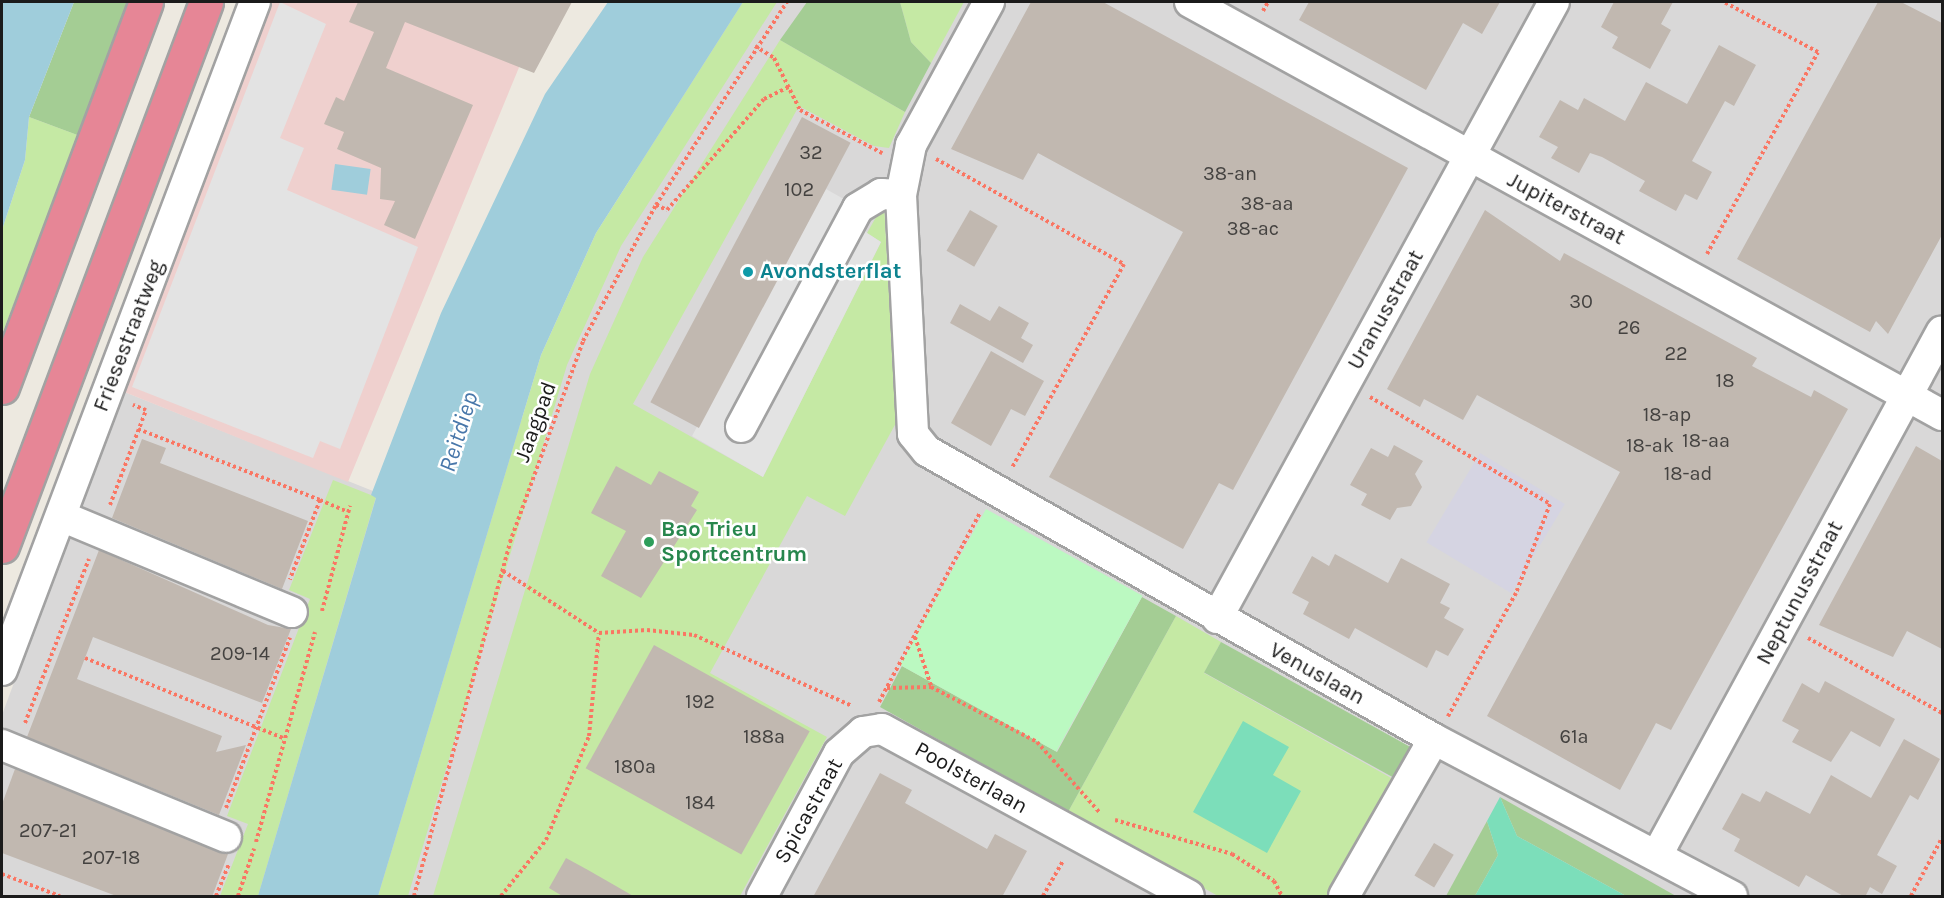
<!DOCTYPE html>
<style>
body{margin:0}
#map{position:relative;width:1944px;height:898px;overflow:hidden;background:#ede9e0;font-family:Karla,sans-serif}
div>[style]{position:absolute}
.residential>*{inset:0;background:#d9d8d8}
.commercial>*{inset:0;background:#efd0ce}
.grass>*{inset:0;background:#c5e9a4}
.forest>*{inset:0;background:#a4cd94;transform-origin:0 0}
.park>*{inset:0;background:#bbf9c1;transform-origin:0 0}
.pitch>*{inset:0;background:#7cdeba}
.parking>*{inset:0;background:#e3e3e3}
.plaza>*{inset:0;background:#d5d4e2;transform-origin:0 0}
.water>*{inset:0;background:#9fcddb;transform-origin:0 0}
.building>*{inset:0;background:#c1b8b0;transform-origin:0 0}
.path>*{height:4px;margin-top:-2px;transform-origin:0;background:repeating-linear-gradient(90deg,#fa7663 0 3px,transparent 0 6px)}
.roads{filter:drop-shadow(2px 0 #a2a2a2) drop-shadow(-2px 0 #a2a2a2) drop-shadow(0 2px #a2a2a2) drop-shadow(0 -2px #a2a2a2)}
.minor>*{height:30px;margin:-15px;padding:0 15px;transform-origin:15px;border-radius:15px;background:#fff}
.highway>*{height:33px;margin:-16.5px;padding:0 16.5px;transform-origin:16.5px;border-radius:16.5px;background:#e68696}
.dots>*{width:16px;height:16px;translate:-50% -50%;box-sizing:border-box;border:3px solid #fff;border-radius:50%}
span{translate:-50% -50%;white-space:nowrap;text-align:center;line-height:1.15;-webkit-text-stroke:5px #fff;paint-order:stroke}
.number-label{font-size:20px;color:#444240}
.number-label span{-webkit-text-stroke-width:0}
.street-label{font-size:22px;color:#1b1b1b}
.culture-label{font-size:22px;color:#0d838f;font-weight:700}
.left{translate:0 -50%;text-align:left}
.leisure-label{font-size:22px;color:#27864d;font-weight:700}
.water-label{font-size:24px;color:#4877aa;font-style:italic}
.frame{position:absolute;inset:0;border:3px solid #1b1b1b;pointer-events:none}
</style>
<div id="map">
<div class="residential">
<i style="clip-path:polygon(714px 2px,1942px 2px,1942px 896px,302px 896px)"></i>
<i style="clip-path:polygon(122px 391px,393px 499px,278px 896px,2px 896px,2px 715px)"></i>
</div>
<div class="commercial">
<i style="clip-path:polygon(271px 2px,561px 2px,520px 65px,348px 482px,122px 391px)"></i>
</div>
<div class="grass">
<i style="clip-path:polygon(743px 2px,777px 2px,621px 246px,567px 365px,408px 896px,378px 896px,541px 355px,596px 233px)"></i>
<i style="clip-path:polygon(900px 2px,964px 2px,931px 63px,911px 42px)"></i>
<i style="clip-path:polygon(780px 40px,905px 112px,889px 148px,874px 146px,799px 106px,633px 404px,763px 477px,881px 242px,867px 233px,884px 203px,896px 423px,845px 516px,807px 496px,710px 673px,827px 737px,740px 896px,433px 896px,590px 374px,643px 257px)"></i>
<i style="clip-path:polygon(29px 117px,80px 136px,2px 334px,2px 230px,25px 160px)"></i>
<i style="clip-path:polygon(333px 480px,376px 497px,258px 896px,220px 896px,248px 824px,227px 816px,310px 599px,289px 590px)"></i>
<i style="clip-path:polygon(1176px 616px,1221px 642px,1204px 673px,1393px 779px,1328px 896px,1218px 896px,1068px 812px)"></i>
</div>
<div class="forest">
<i style="clip-path:polygon(74px 2px,130px 2px,80px 136px,29px 117px)"></i>
<i style="clip-path:polygon(807px 2px,900px 2px,911px 42px,931px 63px,905px 112px,780px 40px)"></i>
<i style="clip-path:polygon(1142px 597px,1176px 616px,1068px 812px,880px 707px,902px 666px,1057px 752px)"></i>
<i style="left:1221px;top:642px;width:217px;height:35px;rotate:29deg"></i>
<i style="clip-path:polygon(1500px 797px,1676px 896px,1626px 896px,1517px 836px)"></i>
<i style="clip-path:polygon(1487px 821px,1498px 855px,1475px 896px,1446px 896px)"></i>
</div>
<div class="park">
<i style="left:986px;top:509px;width:179px;height:178px;rotate:29deg"></i>
</div>
<div class="pitch">
<i style="clip-path:polygon(1243px 721px,1289px 747px,1273px 775px,1301px 791px,1267px 853px,1193px 812px)"></i>
<i style="clip-path:polygon(1500px 797px,1517px 836px,1626px 896px,1475px 896px,1498px 855px,1487px 821px)"></i>
</div>
<div class="parking">
<i style="clip-path:polygon(280px 2px,326px 24px,280px 138px,304px 148px,287px 190px,418px 247px,340px 449px,320px 441px,313px 458px,132px 387px)"></i>
<i style="clip-path:polygon(826px 189px,849px 202px,867px 233px,881px 242px,763px 477px,692px 436px)"></i>
</div>
<div class="plaza">
<i style="left:1480px;top:453px;width:99px;height:104px;rotate:31deg"></i>
</div>
<div class="water">
<i style="clip-path:polygon(74px 2px,29px 117px,25px 160px,2px 230px,2px 3px)"></i>
<i style="clip-path:polygon(608px 2px,743px 2px,596px 233px,541px 355px,378px 896px,258px 896px,376px 498px,371px 495px,441px 313px,545px 94px)"></i>
<i style="left:335px;top:164px;width:36px;height:26px;rotate:8deg"></i>
</div>
<div class="building">
<i style="clip-path:polygon(358px 2px,572px 2px,534px 73px,405px 22px,386px 68px,473px 105px,415px 239px,384px 225px,395px 201px,380px 199px,381px 168px,337px 149px,344px 132px,324px 124px,336px 97px,344px 101px,374px 32px,349px 22px)"></i>
<i style="clip-path:polygon(1031px 2px,1103px 2px,1408px 168px,1233px 490px,1219px 483px,1183px 549px,1049px 477px,1183px 232px,1038px 153px,1023px 180px,951px 149px)"></i>
<i style="clip-path:polygon(1309px 2px,1500px 2px,1482px 34px,1463px 23px,1426px 90px,1299px 20px)"></i>
<i style="clip-path:polygon(1614px 2px,1673px 2px,1661px 24px,1671px 30px,1650px 69px,1612px 48px,1618px 37px,1601px 27px)"></i>
<i style="clip-path:polygon(1878px 2px,1901px 2px,1942px 23px,1942px 235px,1888px 334px,1876px 321px,1870px 332px,1737px 259px)"></i>
<i style="clip-path:polygon(1719px 45px,1756px 65px,1734px 106px,1725px 101px,1692px 161px,1712px 172px,1697px 200px,1685px 194px,1676px 211px,1639px 191px,1645px 181px,1602px 157px,1590px 153px,1579px 173px,1551px 158px,1558px 147px,1539px 137px,1560px 100px,1578px 110px,1584px 98px,1625px 121px,1646px 82px,1687px 104px)"></i>
<i style="left:802px;top:117px;width:55px;height:323px;rotate:28deg"></i>
<i style="left:970px;top:210px;width:32px;height:47px;rotate:30deg"></i>
<i style="clip-path:polygon(1485px 210px,1560px 261px,1564px 253px,1757px 358px,1752px 366px,1811px 397px,1814px 390px,1848px 409px,1671px 730px,1656px 723px,1620px 790px,1487px 716px,1620px 472px,1477px 395px,1463px 420px,1424px 399px,1420px 407px,1387px 389px)"></i>
<i style="clip-path:polygon(960px 304px,990px 321px,999px 306px,1029px 323px,1021px 338px,1033px 345px,1023px 363px,950px 323px)"></i>
<i style="clip-path:polygon(991px 351px,1044px 381px,1025px 416px,1011px 409px,991px 446px,951px 423px)"></i>
<i style="clip-path:polygon(142px 439px,166px 448px,160px 463px,308px 521px,282px 589px,112px 518px)"></i>
<i style="clip-path:polygon(1394px 445px,1423px 461px,1415px 474px,1422px 487px,1411px 506px,1397px 508px,1390px 520px,1361px 505px,1367px 494px,1350px 485px,1371px 448px,1388px 457px)"></i>
<i style="clip-path:polygon(1916px 446px,1942px 461px,1942px 649px,1907px 631px,1893px 657px,1819px 625px)"></i>
<i style="clip-path:polygon(616px 466px,651px 485px,659px 471px,699px 492px,691px 506px,697px 510px,641px 598px,601px 576px,626px 531px,591px 513px)"></i>
<i style="clip-path:polygon(99px 550px,268px 625px,291px 629px,262px 703px,93px 637px,77px 679px,222px 736px,216px 752px,246px 745px,219px 815px,27px 737px)"></i>
<i style="clip-path:polygon(1335px 554px,1388px 583px,1401px 558px,1450px 584px,1440px 603px,1450px 608px,1444px 618px,1464px 629px,1448px 656px,1436px 650px,1427px 668px,1355px 628px,1349px 639px,1303px 614px,1309px 602px,1292px 593px,1312px 556px,1329px 566px)"></i>
<i style="left:654px;top:645px;width:178px;height:141px;rotate:29deg"></i>
<i style="clip-path:polygon(1825px 681px,1895px 719px,1880px 747px,1851px 731px,1831px 762px,1792px 742px,1799px 730px,1782px 721px,1802px 683px,1819px 693px)"></i>
<i style="clip-path:polygon(1904px 739px,1940px 759px,1918px 800px,1910px 795px,1877px 855px,1897px 866px,1882px 894px,1870px 887px,1865px 897px,1845px 897px,1806px 875px,1799px 887px,1734px 851px,1740px 839px,1722px 829px,1742px 793px,1760px 802px,1766px 791px,1810px 814px,1831px 775px,1871px 798px)"></i>
<i style="clip-path:polygon(15px 769px,228px 854px,212px 897px,119px 897px,2px 853px,2px 804px)"></i>
<i style="clip-path:polygon(880px 773px,912px 790px,905px 803px,987px 849px,995px 834px,1027px 851px,1002px 897px,813px 897px)"></i>
<i style="left:1434px;top:843px;width:23px;height:38px;rotate:31deg"></i>
<i style="clip-path:polygon(566px 858px,588px 870px,635px 897px,564px 897px,549px 888px)"></i>
</div>
<div class="path">
<i style="left:1263px;top:11px;width:10px;rotate:-61deg"></i>
<i style="left:755px;top:46px;width:22px;rotate:32deg"></i>
<i style="left:774px;top:58px;width:58px;rotate:63.4deg"></i>
<i style="left:800px;top:110px;width:93px;rotate:27.7deg"></i>
<i style="left:936px;top:159px;width:215px;rotate:29.2deg"></i>
<i style="left:1124px;top:264px;width:233px;rotate:118.8deg"></i>
<i style="left:656px;top:205px;width:12px;rotate:24deg"></i>
<i style="left:667px;top:210px;width:147px;rotate:-48.9deg"></i>
<i style="left:764px;top:99px;width:28px;rotate:-26deg"></i>
<i style="left:1707px;top:254px;width:230px;rotate:-61.2deg"></i>
<i style="left:1818px;top:52px;width:106px;rotate:-152deg"></i>
<i style="left:1370px;top:397px;width:209px;rotate:30.7deg"></i>
<i style="left:1550px;top:504px;width:95px;rotate:110.9deg"></i>
<i style="left:1516px;top:593px;width:141px;rotate:118.9deg"></i>
<i style="left:138px;top:429px;width:195px;rotate:21.3deg"></i>
<i style="left:320px;top:500px;width:85px;rotate:110.8deg"></i>
<i style="left:320px;top:500px;width:30px;rotate:23deg"></i>
<i style="left:110px;top:505px;width:102px;rotate:-69.2deg"></i>
<i style="left:146px;top:410px;width:14px;rotate:-159deg"></i>
<i style="left:503px;top:571px;width:114px;rotate:32.9deg"></i>
<i style="left:599px;top:633px;width:48px;rotate:-3.6deg"></i>
<i style="left:647px;top:630px;width:47px;rotate:6.1deg"></i>
<i style="left:694px;top:635px;width:173px;rotate:24.2deg"></i>
<i style="left:322px;top:611px;width:109px;rotate:-75.1deg"></i>
<i style="left:915px;top:637px;width:52px;rotate:71.9deg"></i>
<i style="left:1808px;top:638px;width:154px;rotate:29.2deg"></i>
<i style="left:85px;top:658px;width:214px;rotate:22deg"></i>
<i style="left:887px;top:688px;width:44px;rotate:-1.3deg"></i>
<i style="left:931px;top:687px;width:119px;rotate:27.4deg"></i>
<i style="left:1037px;top:742px;width:95px;rotate:48.4deg"></i>
<i style="left:879px;top:702px;width:214px;rotate:-61.9deg"></i>
<i style="left:25px;top:723px;width:176px;rotate:-68.7deg"></i>
<i style="left:226px;top:808px;width:182px;rotate:-69.4deg"></i>
<i style="left:1115px;top:820px;width:122px;rotate:16.2deg"></i>
<i style="left:1232px;top:854px;width:50px;rotate:32.7deg"></i>
<i style="left:1274px;top:881px;width:17px;rotate:62deg"></i>
<i style="left:256px;top:842px;width:218px;rotate:-74.3deg"></i>
<i style="left:2px;top:874px;width:62px;rotate:20.8deg"></i>
<i style="left:216px;top:896px;width:35px;rotate:-68deg"></i>
<i style="left:238px;top:896px;width:50px;rotate:-71.2deg"></i>
<i style="left:414px;top:896px;width:367px;rotate:-74.8deg"></i>
<i style="left:510px;top:542px;width:214px;rotate:-70deg"></i>
<i style="left:583px;top:341px;width:154px;rotate:-61.8deg"></i>
<i style="left:656px;top:205px;width:242px;rotate:-57.2deg"></i>
<i style="left:501px;top:896px;width:72px;rotate:-51.2deg"></i>
<i style="left:546px;top:840px;width:113px;rotate:-67.5deg"></i>
<i style="left:589px;top:736px;width:103px;rotate:-84.5deg"></i>
<i style="left:1043px;top:896px;width:40px;rotate:-60.3deg"></i>
<i style="left:1911px;top:896px;width:66px;rotate:-61.9deg"></i>
</div>
<div class="roads">
<div class="minor">
<i style="left:989px;top:2px;width:163px;rotate:118.6deg"></i>
<i style="left:911px;top:145px;width:51px;rotate:101.3deg"></i>
<i style="left:901px;top:195px;width:239px;rotate:87.1deg"></i>
<i style="left:913px;top:434px;width:22px;rotate:51deg"></i>
<i style="left:927px;top:451px;width:583px;rotate:29.6deg"></i>
<i style="left:1434px;top:739px;width:337px;rotate:27.8deg"></i>
<i style="left:1190px;top:2px;width:858px;rotate:28.78deg"></i>
<i style="left:741px;top:427px;width:248px;rotate:-61.9deg"></i>
<i style="left:858px;top:208px;width:27px;rotate:-31deg"></i>
<i style="left:881px;top:194px;width:20px;rotate:3deg"></i>
<i style="left:61px;top:516px;width:250px;rotate:22.6deg"></i>
<i style="left:1217px;top:618px;width:702px;rotate:-61.32deg"></i>
<i style="left:2px;top:670px;width:714px;rotate:-69.26deg"></i>
<i style="left:2px;top:745px;width:242px;rotate:22.3deg"></i>
<i style="left:1657px;top:855px;width:596px;rotate:-61.46deg"></i>
<i style="left:762px;top:896px;width:162px;rotate:-61.7deg"></i>
<i style="left:839px;top:753px;width:32px;rotate:-41deg"></i>
<i style="left:863px;top:732px;width:19px;rotate:-9deg"></i>
<i style="left:882px;top:729px;width:349px;rotate:28.5deg"></i>
<i style="left:1344px;top:896px;width:181px;rotate:-60.2deg"></i>
</div>
<div class="highway">
<i style="left:2px;top:387px;width:411px;rotate:-69.5deg"></i>
<i style="left:2px;top:546px;width:581px;rotate:-69.44deg"></i>
</div>
</div>
<div class="dots">
<i style="left:748px;top:272px;background:#0f9aa8"></i>
<i style="left:649px;top:542px;background:#2e9e5b"></i>
</div>
<div class="number-label">
<span style="left:811px;top:152px">32</span>
<span style="left:1230px;top:173px">38-an</span>
<span style="left:799px;top:189px">102</span>
<span style="left:1267px;top:203px">38-aa</span>
<span style="left:1253px;top:228px">38-ac</span>
<span style="left:1581px;top:301px">30</span>
<span style="left:1629px;top:327px">26</span>
<span style="left:1676px;top:353px">22</span>
<span style="left:1725px;top:380px">18</span>
<span style="left:1667px;top:414px">18-ap</span>
<span style="left:1706px;top:440px">18-aa</span>
<span style="left:1650px;top:445px">18-ak</span>
<span style="left:1688px;top:473px">18-ad</span>
<span style="left:240px;top:653px">209-14</span>
<span style="left:700px;top:701px">192</span>
<span style="left:764px;top:736px">188a</span>
<span style="left:1574px;top:736px">61a</span>
<span style="left:635px;top:766px">180a</span>
<span style="left:700px;top:802px">184</span>
<span style="left:48px;top:830px">207-21</span>
<span style="left:111px;top:857px">207-18</span>
</div>
<div class="street-label">
<span style="left:1566px;top:209px;rotate:28deg">Jupiterstraat</span>
<span style="left:1386px;top:310px;rotate:-61deg">Uranusstraat</span>
<span style="left:129px;top:336px;rotate:-69deg">Friesestraatweg</span>
<span style="left:536px;top:422px;rotate:-70deg">Jaagpad</span>
<span style="left:1800px;top:593px;rotate:-62deg">Neptunusstraat</span>
<span style="left:1317px;top:674px;rotate:29deg">Venuslaan</span>
<span style="left:971px;top:778px;rotate:29deg">Poolsterlaan</span>
<span style="left:809px;top:811px;rotate:-61deg">Spicastraat</span>
</div>
<div class="culture-label">
<span class="left" style="left:760px;top:272px">Avondsterflat</span>
</div>
<div class="leisure-label">
<span class="left" style="left:661px;top:542px">Bao Trieu<br>Sportcentrum</span>
</div>
<div class="water-label">
<span style="left:459px;top:432px;rotate:-73deg">Reitdiep</span>
</div>
<div class="frame"></div>
</div>
